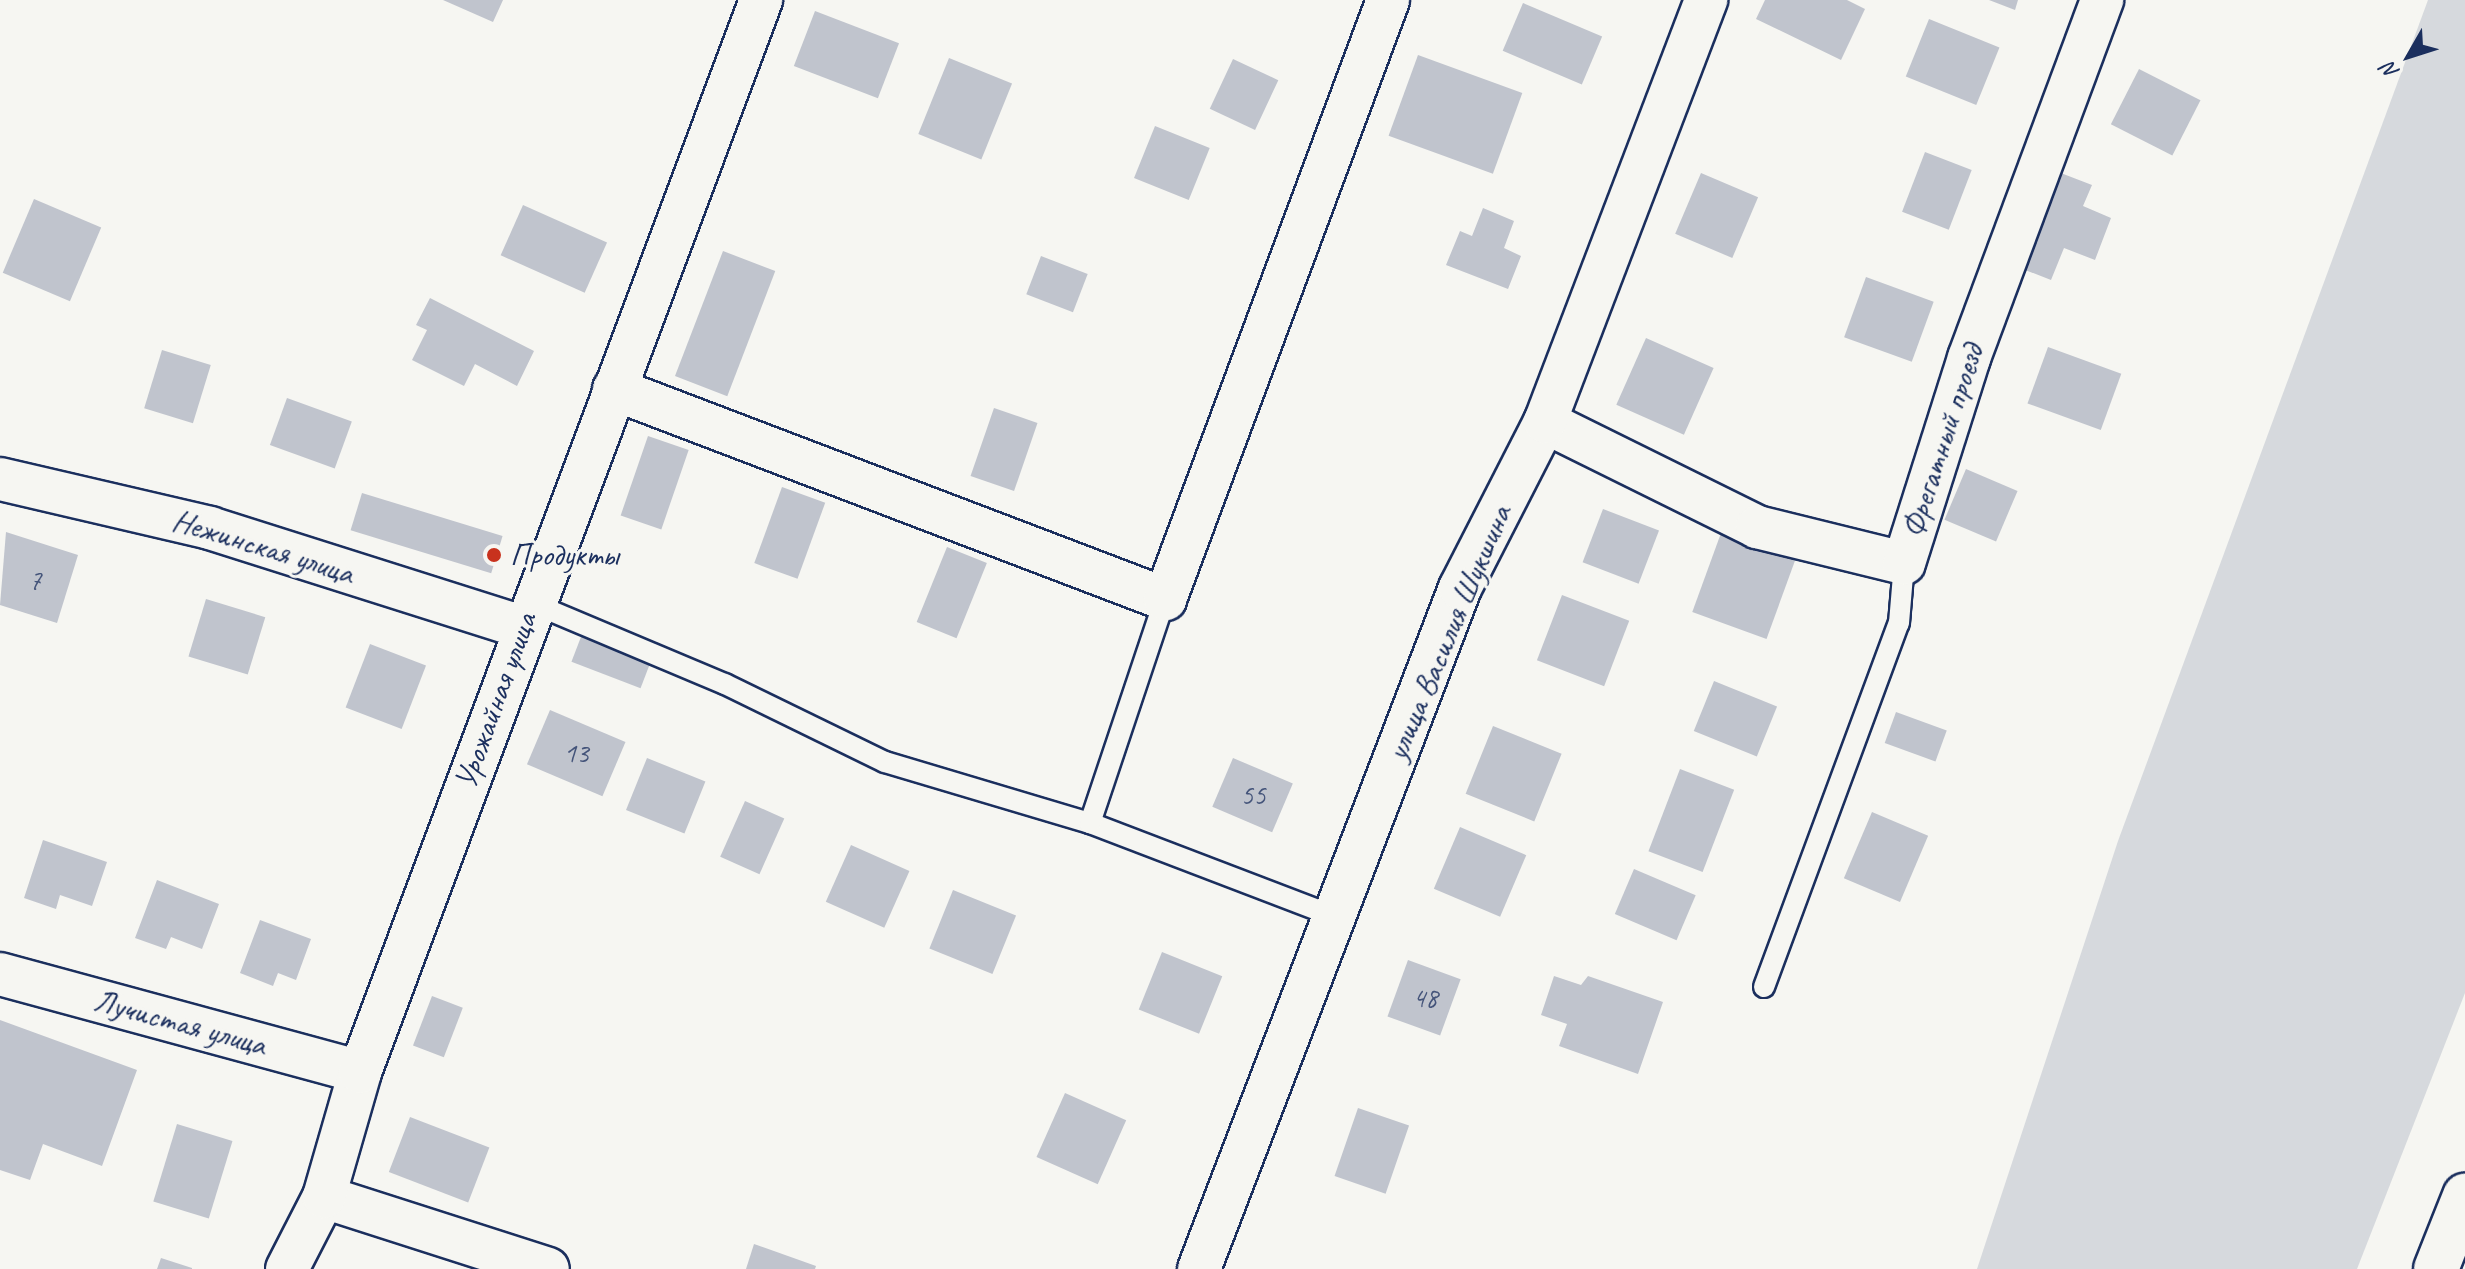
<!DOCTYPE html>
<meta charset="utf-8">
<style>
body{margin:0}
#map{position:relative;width:2465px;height:1269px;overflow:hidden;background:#f6f6f2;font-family:Caveat,sans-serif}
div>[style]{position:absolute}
.green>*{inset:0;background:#d6d9dd}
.building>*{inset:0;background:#c0c4cd;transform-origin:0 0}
.roads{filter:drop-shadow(2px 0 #1b2f5e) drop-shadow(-2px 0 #1b2f5e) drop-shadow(0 2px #1b2f5e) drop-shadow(0 -2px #1b2f5e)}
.lane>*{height:20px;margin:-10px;padding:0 10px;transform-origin:10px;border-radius:10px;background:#f6f6f2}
.street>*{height:42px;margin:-21px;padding:0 21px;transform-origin:21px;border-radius:21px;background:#f6f6f2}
.primary>*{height:44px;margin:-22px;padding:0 22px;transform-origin:22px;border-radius:22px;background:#f6f6f2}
.dots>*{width:22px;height:22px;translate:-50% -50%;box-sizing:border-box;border:4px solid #f6f6f2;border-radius:50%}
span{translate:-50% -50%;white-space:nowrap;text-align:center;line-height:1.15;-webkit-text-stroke:6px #f6f6f2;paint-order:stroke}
.number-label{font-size:28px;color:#44547a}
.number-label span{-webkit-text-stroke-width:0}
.street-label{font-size:32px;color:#1b2f5e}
.poi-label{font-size:32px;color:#1b2f5e}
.left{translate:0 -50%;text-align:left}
.north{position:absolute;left:2369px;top:16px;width:80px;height:80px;-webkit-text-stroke:6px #f6f6f2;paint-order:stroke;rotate:231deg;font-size:22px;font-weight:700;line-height:32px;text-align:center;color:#1b2f5e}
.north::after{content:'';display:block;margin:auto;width:28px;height:36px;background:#1b2f5e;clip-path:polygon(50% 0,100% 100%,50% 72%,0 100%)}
</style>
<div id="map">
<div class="green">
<i style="clip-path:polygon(2428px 0,2465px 0,2465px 993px,2357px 1269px,1977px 1269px,2118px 841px)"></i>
</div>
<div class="building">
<i style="clip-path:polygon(443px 0,503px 0,493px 22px)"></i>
<i style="clip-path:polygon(1765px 0,1847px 0,1865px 9px,1841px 60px,1756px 19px)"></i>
<i style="clip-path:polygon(1989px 0,2018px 0,2015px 10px)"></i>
<i style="left:1523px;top:3px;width:86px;height:52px;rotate:23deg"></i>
<i style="left:815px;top:11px;width:90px;height:59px;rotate:21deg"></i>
<i style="left:1929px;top:19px;width:76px;height:62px;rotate:22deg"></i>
<i style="left:1418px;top:55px;width:111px;height:86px;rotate:20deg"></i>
<i style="left:949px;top:58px;width:68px;height:82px;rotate:22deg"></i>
<i style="left:1233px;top:59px;width:50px;height:55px;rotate:25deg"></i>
<i style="left:2139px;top:69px;width:69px;height:62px;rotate:27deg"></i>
<i style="left:1155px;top:126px;width:59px;height:56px;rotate:22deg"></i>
<i style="left:1925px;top:152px;width:50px;height:64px;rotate:21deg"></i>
<i style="clip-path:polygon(2053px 170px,2092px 185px,2083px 206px,2111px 218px,2095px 260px,2064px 248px,2051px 280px,2015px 266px)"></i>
<i style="left:1701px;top:173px;width:62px;height:66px;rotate:23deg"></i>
<i style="left:34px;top:199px;width:73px;height:80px;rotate:23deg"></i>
<i style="left:523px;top:205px;width:92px;height:55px;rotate:24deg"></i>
<i style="clip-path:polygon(1483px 208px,1514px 221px,1504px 248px,1521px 256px,1508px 289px,1446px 265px,1460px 231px,1472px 236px)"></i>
<i style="left:723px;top:251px;width:56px;height:134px;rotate:21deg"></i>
<i style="left:1041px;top:256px;width:50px;height:41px;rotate:21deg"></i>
<i style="left:1866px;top:277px;width:72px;height:64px;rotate:20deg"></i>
<i style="clip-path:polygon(430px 298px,534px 351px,517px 386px,475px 364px,464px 386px,412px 360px,427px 330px,416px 325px)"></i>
<i style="left:1646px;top:338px;width:74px;height:73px;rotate:24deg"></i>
<i style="left:2048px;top:347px;width:78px;height:60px;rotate:20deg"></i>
<i style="left:162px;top:350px;width:51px;height:61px;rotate:17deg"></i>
<i style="left:287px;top:398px;width:69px;height:50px;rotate:20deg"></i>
<i style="left:994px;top:408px;width:46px;height:72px;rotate:19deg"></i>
<i style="left:648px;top:436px;width:43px;height:84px;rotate:19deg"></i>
<i style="left:1966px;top:469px;width:56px;height:55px;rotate:23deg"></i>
<i style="left:782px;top:487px;width:46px;height:81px;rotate:20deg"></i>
<i style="left:362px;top:493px;width:147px;height:39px;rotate:17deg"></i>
<i style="left:1603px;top:509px;width:60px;height:57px;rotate:21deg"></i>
<i style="clip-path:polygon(6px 532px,78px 555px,57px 623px,0 605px)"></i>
<i style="left:1721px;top:533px;width:79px;height:84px;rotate:20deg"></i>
<i style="left:947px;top:547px;width:43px;height:81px;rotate:22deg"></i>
<i style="left:1562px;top:595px;width:72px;height:70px;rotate:21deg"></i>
<i style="left:206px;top:599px;width:62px;height:60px;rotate:17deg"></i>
<i style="left:584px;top:629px;width:74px;height:35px;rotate:21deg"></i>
<i style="left:370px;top:644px;width:60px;height:68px;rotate:21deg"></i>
<i style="left:1714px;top:681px;width:68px;height:54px;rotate:22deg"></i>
<i style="left:550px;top:710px;width:82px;height:59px;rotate:23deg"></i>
<i style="left:1896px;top:712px;width:54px;height:33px;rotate:20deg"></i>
<i style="left:1493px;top:726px;width:74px;height:73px;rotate:22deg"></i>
<i style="left:647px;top:758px;width:63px;height:56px;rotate:22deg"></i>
<i style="left:1233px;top:758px;width:65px;height:53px;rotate:23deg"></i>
<i style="left:1680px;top:769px;width:58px;height:88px;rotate:21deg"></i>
<i style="left:745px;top:801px;width:43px;height:61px;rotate:24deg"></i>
<i style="left:1872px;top:812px;width:61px;height:72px;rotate:23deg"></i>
<i style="left:1460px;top:827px;width:72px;height:67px;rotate:23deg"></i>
<i style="clip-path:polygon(43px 840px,107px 862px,92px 906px,60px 895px,56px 909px,24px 898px)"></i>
<i style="left:851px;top:845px;width:64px;height:62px;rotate:24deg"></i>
<i style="left:1634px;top:869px;width:67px;height:49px;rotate:23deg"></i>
<i style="clip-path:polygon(157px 880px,219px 904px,202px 949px,171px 937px,166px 949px,135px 938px)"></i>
<i style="left:953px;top:890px;width:68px;height:63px;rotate:22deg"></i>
<i style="clip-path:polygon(260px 920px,311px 939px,296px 980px,278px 973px,273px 986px,240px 973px)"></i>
<i style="left:1162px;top:952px;width:65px;height:62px;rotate:22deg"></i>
<i style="left:1408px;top:960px;width:56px;height:60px;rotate:20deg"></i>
<i style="clip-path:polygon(1554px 976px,1581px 985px,1588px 976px,1663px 1002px,1638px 1074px,1559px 1046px,1567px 1024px,1541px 1015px)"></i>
<i style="left:432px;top:996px;width:33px;height:53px;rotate:21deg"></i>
<i style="clip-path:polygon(0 1020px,137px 1070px,102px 1166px,43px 1144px,30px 1180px,0 1170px)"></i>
<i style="left:1065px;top:1093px;width:67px;height:70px;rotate:24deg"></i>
<i style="left:1358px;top:1108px;width:54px;height:72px;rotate:19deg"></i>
<i style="left:410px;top:1117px;width:85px;height:59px;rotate:21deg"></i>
<i style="left:177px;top:1124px;width:58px;height:81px;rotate:17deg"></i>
<i style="clip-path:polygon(754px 1244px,816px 1266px,815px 1269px,746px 1269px)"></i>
<i style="clip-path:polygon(161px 1258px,192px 1268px,192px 1269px,157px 1269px)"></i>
</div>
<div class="roads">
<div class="lane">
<i style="left:532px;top:603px;width:209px;rotate:22.8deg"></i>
<i style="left:725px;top:684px;width:178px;rotate:26deg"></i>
<i style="left:885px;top:762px;width:214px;rotate:16.6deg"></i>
<i style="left:1090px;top:823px;width:260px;rotate:20.9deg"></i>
<i style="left:1090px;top:823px;width:236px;rotate:-71.5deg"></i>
<i style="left:1764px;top:987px;width:388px;rotate:-69.7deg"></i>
<i style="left:1899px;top:623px;width:60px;rotate:-85.2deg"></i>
</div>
<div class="street">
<i style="left:614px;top:389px;width:590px;rotate:20.86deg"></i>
<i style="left:1165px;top:599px;width:639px;rotate:-69.58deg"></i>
<i style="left:1545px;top:422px;width:237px;rotate:26.3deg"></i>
<i style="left:1757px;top:527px;width:151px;rotate:13.8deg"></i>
<i style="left:1904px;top:563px;width:215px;rotate:-72.4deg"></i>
<i style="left:1969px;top:358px;width:382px;rotate:-69.6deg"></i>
<i style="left:0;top:479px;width:216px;rotate:13.1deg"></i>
<i style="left:210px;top:528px;width:328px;rotate:17.6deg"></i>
<i style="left:0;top:974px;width:373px;rotate:15.2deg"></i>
<i style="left:324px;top:1197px;width:235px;rotate:17.8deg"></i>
<i style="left:287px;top:1269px;width:81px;rotate:-62.8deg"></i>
<i style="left:324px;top:1197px;width:130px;rotate:-73.9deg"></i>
<i style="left:360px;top:1072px;width:1145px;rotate:-69.49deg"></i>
<i style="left:1199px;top:1269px;width:729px;rotate:-69.03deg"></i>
<i style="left:1460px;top:588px;width:186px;rotate:-62.9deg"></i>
<i style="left:1545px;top:422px;width:452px;rotate:-69.1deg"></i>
</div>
<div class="primary">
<i style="left:2436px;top:1269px;width:79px;rotate:-68.3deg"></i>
</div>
</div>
<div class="dots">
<i style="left:494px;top:555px;background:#c8321e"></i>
</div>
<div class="number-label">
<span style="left:35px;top:580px">7</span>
<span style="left:576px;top:753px">13</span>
<span style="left:1253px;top:795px">55</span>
<span style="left:1425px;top:998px">48</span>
</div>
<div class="street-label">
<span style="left:1943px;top:441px;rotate:-72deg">Фрегатный проезд</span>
<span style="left:263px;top:547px;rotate:17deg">Нежинская улица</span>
<span style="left:1449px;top:633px;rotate:-67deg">улица Василия Шукшина</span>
<span style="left:496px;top:701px;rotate:-70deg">Урожайная улица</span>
<span style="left:180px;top:1023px;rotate:15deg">Лучистая улица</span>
</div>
<div class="poi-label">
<span class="left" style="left:510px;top:555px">Продукты</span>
</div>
<div class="north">N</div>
</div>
